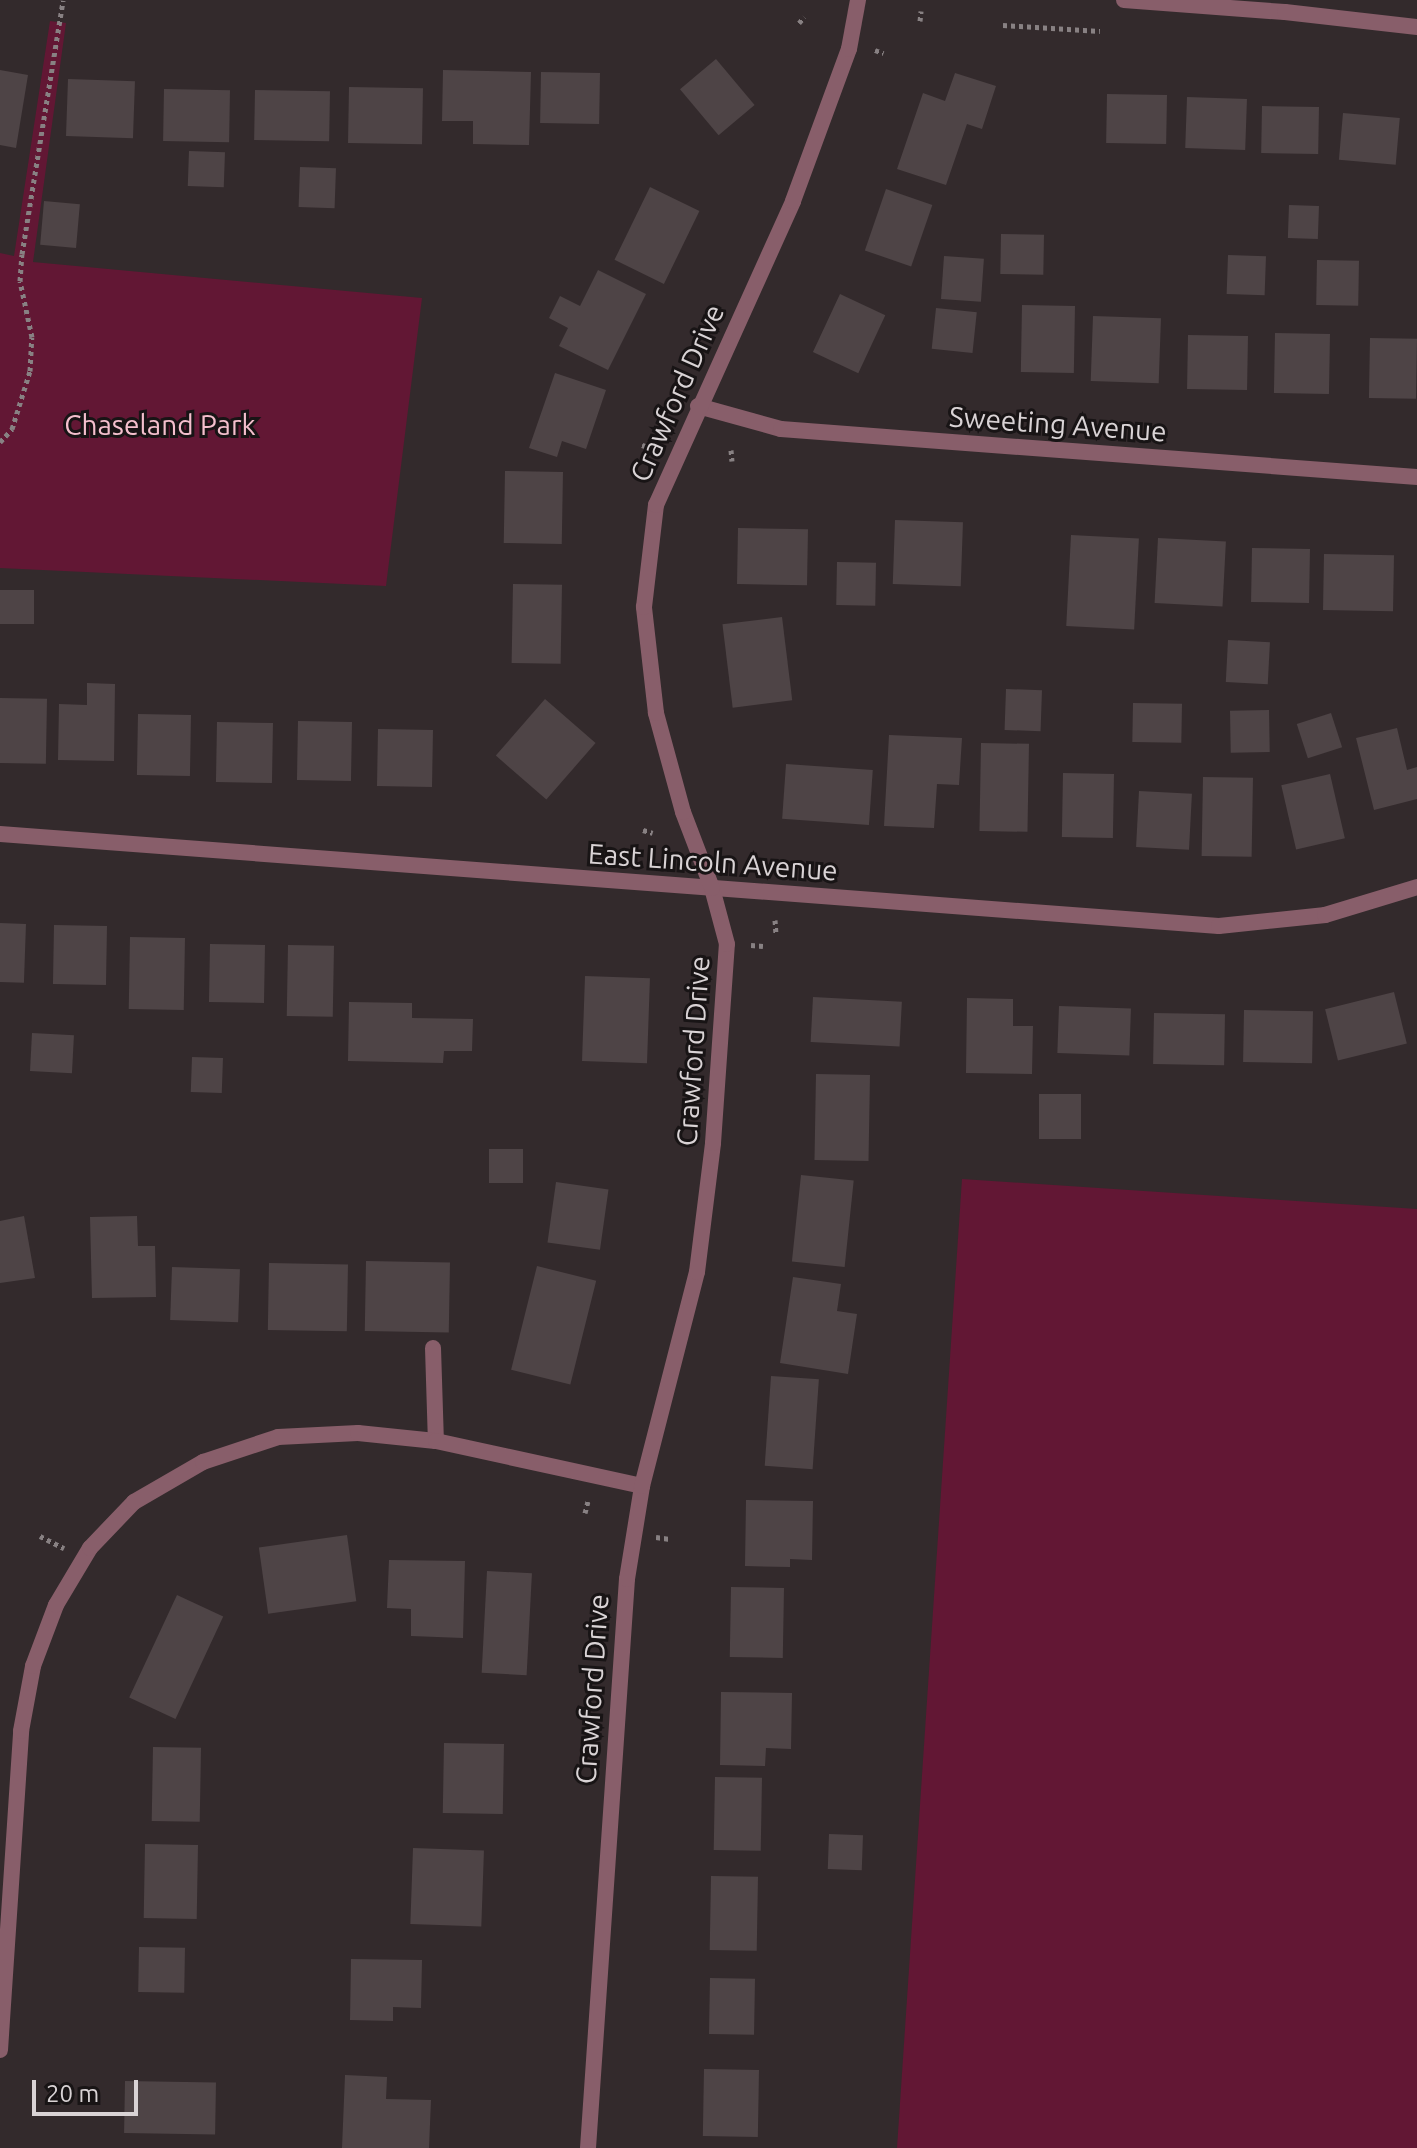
<!DOCTYPE html>
<style>
body{margin:0}
#map{position:relative;width:1417px;height:2148px;overflow:hidden;background:#332a2c;font-family:Ubuntu,sans-serif}
div>[style]{position:absolute}
.green>*{inset:0;background:#621734}
.building>*{inset:0;background:#4e4446;transform-origin:0 0}
.path>*{height:5px;margin-top:-2.5px;transform-origin:0;background:repeating-linear-gradient(90deg,#888183 0 4px,transparent 0 8px)}
.lane>*{height:16px;margin:-8px;padding:0 8px;transform-origin:8px;border-radius:8px;background:#885e6a}
.street>*{height:16px;margin:-8px;padding:0 8px;transform-origin:8px;border-radius:8px;background:#885e6a}
span{translate:-50% -50%;white-space:nowrap;text-align:center;line-height:1.15;-webkit-text-stroke:6px #181415;paint-order:stroke}
.street-label{font-size:28px;color:#d9d3d5}
.park-label{font-size:28px;color:#f4bfcd}
.scale{position:absolute;left:32px;top:2080px;width:106px;height:36px;box-sizing:border-box;border:4px solid #d9d3d5;border-top:0;padding-left:10px;font-size:24px;line-height:28px;white-space:nowrap;color:#d9d3d5;-webkit-text-stroke:6px #181415;paint-order:stroke}
</style>
<div id="map">
<div class="green">
<i style="clip-path:polygon(50px 21px,66px 23px,33px 262px,422px 298px,386px 586px,0 568px,0 253px,14px 256px)"></i>
<i style="clip-path:polygon(962px 1179px,1417px 1209px,1417px 2148px,897px 2148px)"></i>
</div>
<div class="building">
<i style="left:716px;top:59px;width:60px;height:47px;rotate:50deg"></i>
<i style="clip-path:polygon(0 70px,28px 75px,16px 148px,0 145px)"></i>
<i style="clip-path:polygon(443px 70px,531px 72px,529px 145px,473px 144px,473px 121px,442px 121px)"></i>
<i style="left:541px;top:72px;width:59px;height:51px;rotate:1deg"></i>
<i style="clip-path:polygon(955px 73px,996px 86px,982px 129px,967px 124px,946px 185px,897px 169px,923px 93px,945px 101px)"></i>
<i style="left:68px;top:79px;width:67px;height:57px;rotate:2deg"></i>
<i style="left:349px;top:87px;width:74px;height:56px;rotate:1deg"></i>
<i style="left:164px;top:89px;width:66px;height:52px;rotate:1deg"></i>
<i style="left:255px;top:90px;width:75px;height:50px;rotate:1deg"></i>
<i style="left:1107px;top:94px;width:60px;height:49px;rotate:1deg"></i>
<i style="left:1187px;top:97px;width:60px;height:51px;rotate:2deg"></i>
<i style="left:1262px;top:106px;width:57px;height:47px;rotate:1deg"></i>
<i style="left:1343px;top:113px;width:57px;height:47px;rotate:5deg"></i>
<i style="left:189px;top:151px;width:36px;height:35px;rotate:2deg"></i>
<i style="left:300px;top:167px;width:36px;height:40px;rotate:2deg"></i>
<i style="left:650px;top:187px;width:55px;height:81px;rotate:26deg"></i>
<i style="left:886px;top:189px;width:49px;height:65px;rotate:19deg"></i>
<i style="left:44px;top:201px;width:36px;height:44px;rotate:5deg"></i>
<i style="left:1289px;top:205px;width:30px;height:33px;rotate:2deg"></i>
<i style="left:1001px;top:234px;width:43px;height:40px;rotate:1deg"></i>
<i style="left:1228px;top:255px;width:38px;height:39px;rotate:2deg"></i>
<i style="left:944px;top:256px;width:40px;height:43px;rotate:4deg"></i>
<i style="left:1317px;top:260px;width:42px;height:45px;rotate:1deg"></i>
<i style="clip-path:polygon(598px 270px,646px 294px,608px 370px,559px 346px,568px 328px,549px 318px,560px 296px,580px 306px)"></i>
<i style="left:840px;top:294px;width:50px;height:64px;rotate:25deg"></i>
<i style="left:1022px;top:305px;width:53px;height:67px;rotate:1deg"></i>
<i style="left:936px;top:308px;width:41px;height:41px;rotate:6deg"></i>
<i style="left:1093px;top:316px;width:68px;height:65px;rotate:2deg"></i>
<i style="left:1275px;top:333px;width:55px;height:60px;rotate:1deg"></i>
<i style="left:1188px;top:335px;width:60px;height:54px;rotate:1deg"></i>
<i style="left:1370px;top:338px;width:47px;height:60px;rotate:1deg"></i>
<i style="clip-path:polygon(555px 373px,606px 390px,586px 449px,562px 441px,557px 457px,529px 448px)"></i>
<i style="left:505px;top:471px;width:58px;height:72px;rotate:1deg"></i>
<i style="left:895px;top:520px;width:68px;height:64px;rotate:2deg"></i>
<i style="left:738px;top:528px;width:70px;height:56px;rotate:1deg"></i>
<i style="left:1071px;top:535px;width:68px;height:91px;rotate:3deg"></i>
<i style="left:1158px;top:538px;width:68px;height:65px;rotate:3deg"></i>
<i style="left:1252px;top:548px;width:58px;height:54px;rotate:1deg"></i>
<i style="left:1324px;top:554px;width:70px;height:56px;rotate:1deg"></i>
<i style="left:837px;top:562px;width:39px;height:43px;rotate:1deg"></i>
<i style="left:513px;top:584px;width:49px;height:79px;rotate:1deg"></i>
<i style="left:0;top:590px;width:34px;height:34px"></i>
<i style="left:782px;top:617px;width:84px;height:60px;rotate:83deg"></i>
<i style="left:1228px;top:640px;width:42px;height:42px;rotate:3deg"></i>
<i style="clip-path:polygon(87px 683px,115px 684px,114px 761px,58px 760px,59px 704px,87px 705px)"></i>
<i style="left:1006px;top:689px;width:36px;height:41px;rotate:2deg"></i>
<i style="left:0;top:698px;width:47px;height:65px;rotate:1deg"></i>
<i style="left:545px;top:699px;width:67px;height:75px;rotate:41deg"></i>
<i style="left:1133px;top:703px;width:49px;height:39px;rotate:1deg"></i>
<i style="left:1269px;top:710px;width:42px;height:39px;rotate:89deg"></i>
<i style="left:1331px;top:713px;width:36px;height:36px;rotate:72deg"></i>
<i style="left:138px;top:714px;width:53px;height:61px;rotate:1deg"></i>
<i style="left:298px;top:721px;width:54px;height:59px;rotate:1deg"></i>
<i style="left:217px;top:722px;width:56px;height:60px;rotate:1deg"></i>
<i style="clip-path:polygon(1397px 728px,1407px 770px,1417px 767px,1417px 799px,1374px 810px,1356px 738px)"></i>
<i style="left:378px;top:729px;width:55px;height:57px;rotate:1deg"></i>
<i style="clip-path:polygon(889px 735px,962px 738px,959px 785px,937px 784px,934px 828px,884px 826px)"></i>
<i style="left:981px;top:743px;width:48px;height:88px;rotate:1deg"></i>
<i style="left:786px;top:764px;width:87px;height:55px;rotate:4deg"></i>
<i style="left:1063px;top:773px;width:51px;height:64px;rotate:1deg"></i>
<i style="left:1330px;top:774px;width:66px;height:50px;rotate:77deg"></i>
<i style="left:1203px;top:777px;width:50px;height:79px;rotate:1deg"></i>
<i style="left:1139px;top:791px;width:53px;height:56px;rotate:3deg"></i>
<i style="left:0;top:923px;width:26px;height:59px;rotate:2deg"></i>
<i style="left:54px;top:925px;width:53px;height:59px;rotate:1deg"></i>
<i style="left:130px;top:937px;width:55px;height:72px;rotate:1deg"></i>
<i style="left:210px;top:944px;width:55px;height:58px;rotate:1deg"></i>
<i style="left:288px;top:945px;width:46px;height:71px;rotate:1deg"></i>
<i style="left:585px;top:976px;width:65px;height:85px;rotate:2deg"></i>
<i style="left:1394px;top:992px;width:53px;height:71px;rotate:76deg"></i>
<i style="left:813px;top:997px;width:89px;height:45px;rotate:3deg"></i>
<i style="clip-path:polygon(967px 998px,1013px 999px,1013px 1026px,1033px 1026px,1032px 1074px,966px 1073px)"></i>
<i style="clip-path:polygon(349px 1002px,412px 1003px,412px 1018px,473px 1019px,472px 1051px,444px 1051px,443px 1063px,348px 1061px)"></i>
<i style="left:1059px;top:1006px;width:72px;height:47px;rotate:2deg"></i>
<i style="left:1244px;top:1010px;width:69px;height:52px;rotate:1deg"></i>
<i style="left:1154px;top:1013px;width:71px;height:51px;rotate:1deg"></i>
<i style="left:32px;top:1033px;width:42px;height:38px;rotate:3deg"></i>
<i style="left:192px;top:1057px;width:31px;height:35px;rotate:2deg"></i>
<i style="left:816px;top:1074px;width:54px;height:86px;rotate:1deg"></i>
<i style="left:1039px;top:1094px;width:42px;height:45px"></i>
<i style="left:489px;top:1149px;width:34px;height:34px"></i>
<i style="left:801px;top:1175px;width:53px;height:87px;rotate:6deg"></i>
<i style="left:556px;top:1182px;width:53px;height:61px;rotate:8deg"></i>
<i style="clip-path:polygon(24px 1216px,35px 1278px,0 1283px,0 1221px)"></i>
<i style="clip-path:polygon(137px 1216px,138px 1246px,155px 1246px,156px 1297px,92px 1298px,90px 1217px)"></i>
<i style="left:366px;top:1261px;width:84px;height:70px;rotate:1deg"></i>
<i style="left:269px;top:1263px;width:79px;height:67px;rotate:1deg"></i>
<i style="left:537px;top:1266px;width:61px;height:107px;rotate:14deg"></i>
<i style="left:172px;top:1267px;width:68px;height:53px;rotate:2deg"></i>
<i style="clip-path:polygon(793px 1277px,841px 1284px,837px 1311px,857px 1314px,848px 1374px,780px 1363px)"></i>
<i style="left:771px;top:1376px;width:48px;height:90px;rotate:4deg"></i>
<i style="clip-path:polygon(746px 1500px,813px 1501px,812px 1560px,790px 1559px,790px 1567px,745px 1566px)"></i>
<i style="left:347px;top:1535px;width:67px;height:89px;rotate:82deg"></i>
<i style="clip-path:polygon(389px 1560px,465px 1561px,463px 1638px,411px 1636px,411px 1609px,387px 1608px)"></i>
<i style="left:487px;top:1571px;width:45px;height:102px;rotate:3deg"></i>
<i style="left:731px;top:1587px;width:53px;height:70px;rotate:1deg"></i>
<i style="left:177px;top:1595px;width:51px;height:113px;rotate:25deg"></i>
<i style="clip-path:polygon(721px 1692px,792px 1693px,791px 1749px,766px 1748px,765px 1766px,720px 1765px)"></i>
<i style="left:444px;top:1743px;width:60px;height:70px;rotate:1deg"></i>
<i style="left:153px;top:1747px;width:48px;height:74px;rotate:1deg"></i>
<i style="left:715px;top:1777px;width:47px;height:73px;rotate:1deg"></i>
<i style="left:829px;top:1834px;width:34px;height:35px;rotate:2deg"></i>
<i style="left:145px;top:1844px;width:53px;height:74px;rotate:1deg"></i>
<i style="left:413px;top:1848px;width:71px;height:76px;rotate:2deg"></i>
<i style="left:711px;top:1876px;width:47px;height:74px;rotate:1deg"></i>
<i style="left:139px;top:1947px;width:46px;height:45px;rotate:1deg"></i>
<i style="clip-path:polygon(351px 1959px,422px 1960px,421px 2008px,393px 2007px,393px 2021px,350px 2020px)"></i>
<i style="left:710px;top:1978px;width:45px;height:56px;rotate:1deg"></i>
<i style="left:704px;top:2069px;width:55px;height:67px;rotate:1deg"></i>
<i style="clip-path:polygon(345px 2075px,387px 2077px,386px 2099px,431px 2100px,429px 2148px,342px 2148px)"></i>
<i style="left:125px;top:2081px;width:91px;height:52px;rotate:1deg"></i>
</div>
<div class="path">
<i style="left:920px;top:21px;width:10px;rotate:-84deg"></i>
<i style="left:799px;top:23px;width:8px;rotate:-50deg"></i>
<i style="left:1003px;top:25px;width:97px;rotate:3.5deg"></i>
<i style="left:875px;top:50px;width:9px;rotate:21deg"></i>
<i style="left:0;top:442px;width:18px;rotate:-47deg"></i>
<i style="left:12px;top:429px;width:61px;rotate:-72.8deg"></i>
<i style="left:30px;top:371px;width:34px;rotate:-87deg"></i>
<i style="left:32px;top:337px;width:57px;rotate:-102.1deg"></i>
<i style="left:20px;top:281px;width:27px;rotate:-86deg"></i>
<i style="left:22px;top:254px;width:257px;rotate:-80.8deg"></i>
<i style="left:642px;top:445px;width:10px;rotate:17deg"></i>
<i style="left:731px;top:450px;width:11px;rotate:85deg"></i>
<i style="left:643px;top:830px;width:10px;rotate:17deg"></i>
<i style="left:775px;top:920px;width:13px;rotate:86deg"></i>
<i style="left:751px;top:945px;width:12px;rotate:5deg"></i>
<i style="left:585px;top:1513px;width:12px;rotate:-76deg"></i>
<i style="left:40px;top:1536px;width:27px;rotate:27deg"></i>
<i style="left:656px;top:1537px;width:14px;rotate:8deg"></i>
</div>
<div class="lane">
<i style="left:433px;top:1348px;width:93px;rotate:88.2deg"></i>
</div>
<div class="street">
<i style="left:1124px;top:0;width:161px;rotate:4.3deg"></i>
<i style="left:1285px;top:12px;width:133px;rotate:6.5deg"></i>
<i style="left:698px;top:406px;width:86px;rotate:15.5deg"></i>
<i style="left:781px;top:429px;width:638px;rotate:4.32deg"></i>
<i style="left:0;top:834px;width:1222px;rotate:4.32deg"></i>
<i style="left:1219px;top:926px;width:107px;rotate:-5.9deg"></i>
<i style="left:1325px;top:915px;width:96px;rotate:-16.9deg"></i>
<i style="left:0;top:2050px;width:320px;rotate:-86.2deg"></i>
<i style="left:21px;top:1731px;width:66px;rotate:-79.5deg"></i>
<i style="left:33px;top:1666px;width:65px;rotate:-69.3deg"></i>
<i style="left:56px;top:1605px;width:66px;rotate:-59.2deg"></i>
<i style="left:90px;top:1548px;width:64px;rotate:-46.3deg"></i>
<i style="left:134px;top:1502px;width:80px;rotate:-30.1deg"></i>
<i style="left:203px;top:1462px;width:79px;rotate:-18.4deg"></i>
<i style="left:278px;top:1437px;width:80px;rotate:-2.9deg"></i>
<i style="left:358px;top:1433px;width:78px;rotate:5.9deg"></i>
<i style="left:436px;top:1441px;width:211px;rotate:12.3deg"></i>
<i style="left:588px;top:2148px;width:570px;rotate:-86.08deg"></i>
<i style="left:627px;top:1579px;width:94px;rotate:-80.8deg"></i>
<i style="left:642px;top:1486px;width:221px;rotate:-75.6deg"></i>
<i style="left:697px;top:1272px;width:130px;rotate:-82.9deg"></i>
<i style="left:713px;top:1143px;width:199px;rotate:-86deg"></i>
<i style="left:727px;top:944px;width:58px;rotate:-105deg"></i>
<i style="left:712px;top:888px;width:81px;rotate:-110.9deg"></i>
<i style="left:683px;top:812px;width:103px;rotate:-105.3deg"></i>
<i style="left:656px;top:713px;width:107px;rotate:-96.5deg"></i>
<i style="left:644px;top:607px;width:103px;rotate:-83.3deg"></i>
<i style="left:656px;top:505px;width:333px;rotate:-65.7deg"></i>
<i style="left:793px;top:201px;width:162px;rotate:-69.8deg"></i>
<i style="left:849px;top:49px;width:50px;rotate:-79.6deg"></i>
</div>
<div class="street-label">
<span style="left:677px;top:393px;rotate:-66deg">Crawford Drive</span>
<span style="left:1058px;top:424px;rotate:4deg">Sweeting Avenue</span>
<span style="left:713px;top:862px;rotate:4deg">East Lincoln Avenue</span>
<span style="left:693px;top:1051px;rotate:-86deg">Crawford Drive</span>
<span style="left:592px;top:1689px;rotate:-86deg">Crawford Drive</span>
</div>
<div class="park-label">
<span style="left:160px;top:425px">Chaseland Park</span>
</div>
<div class="scale">20 m</div>
</div>
